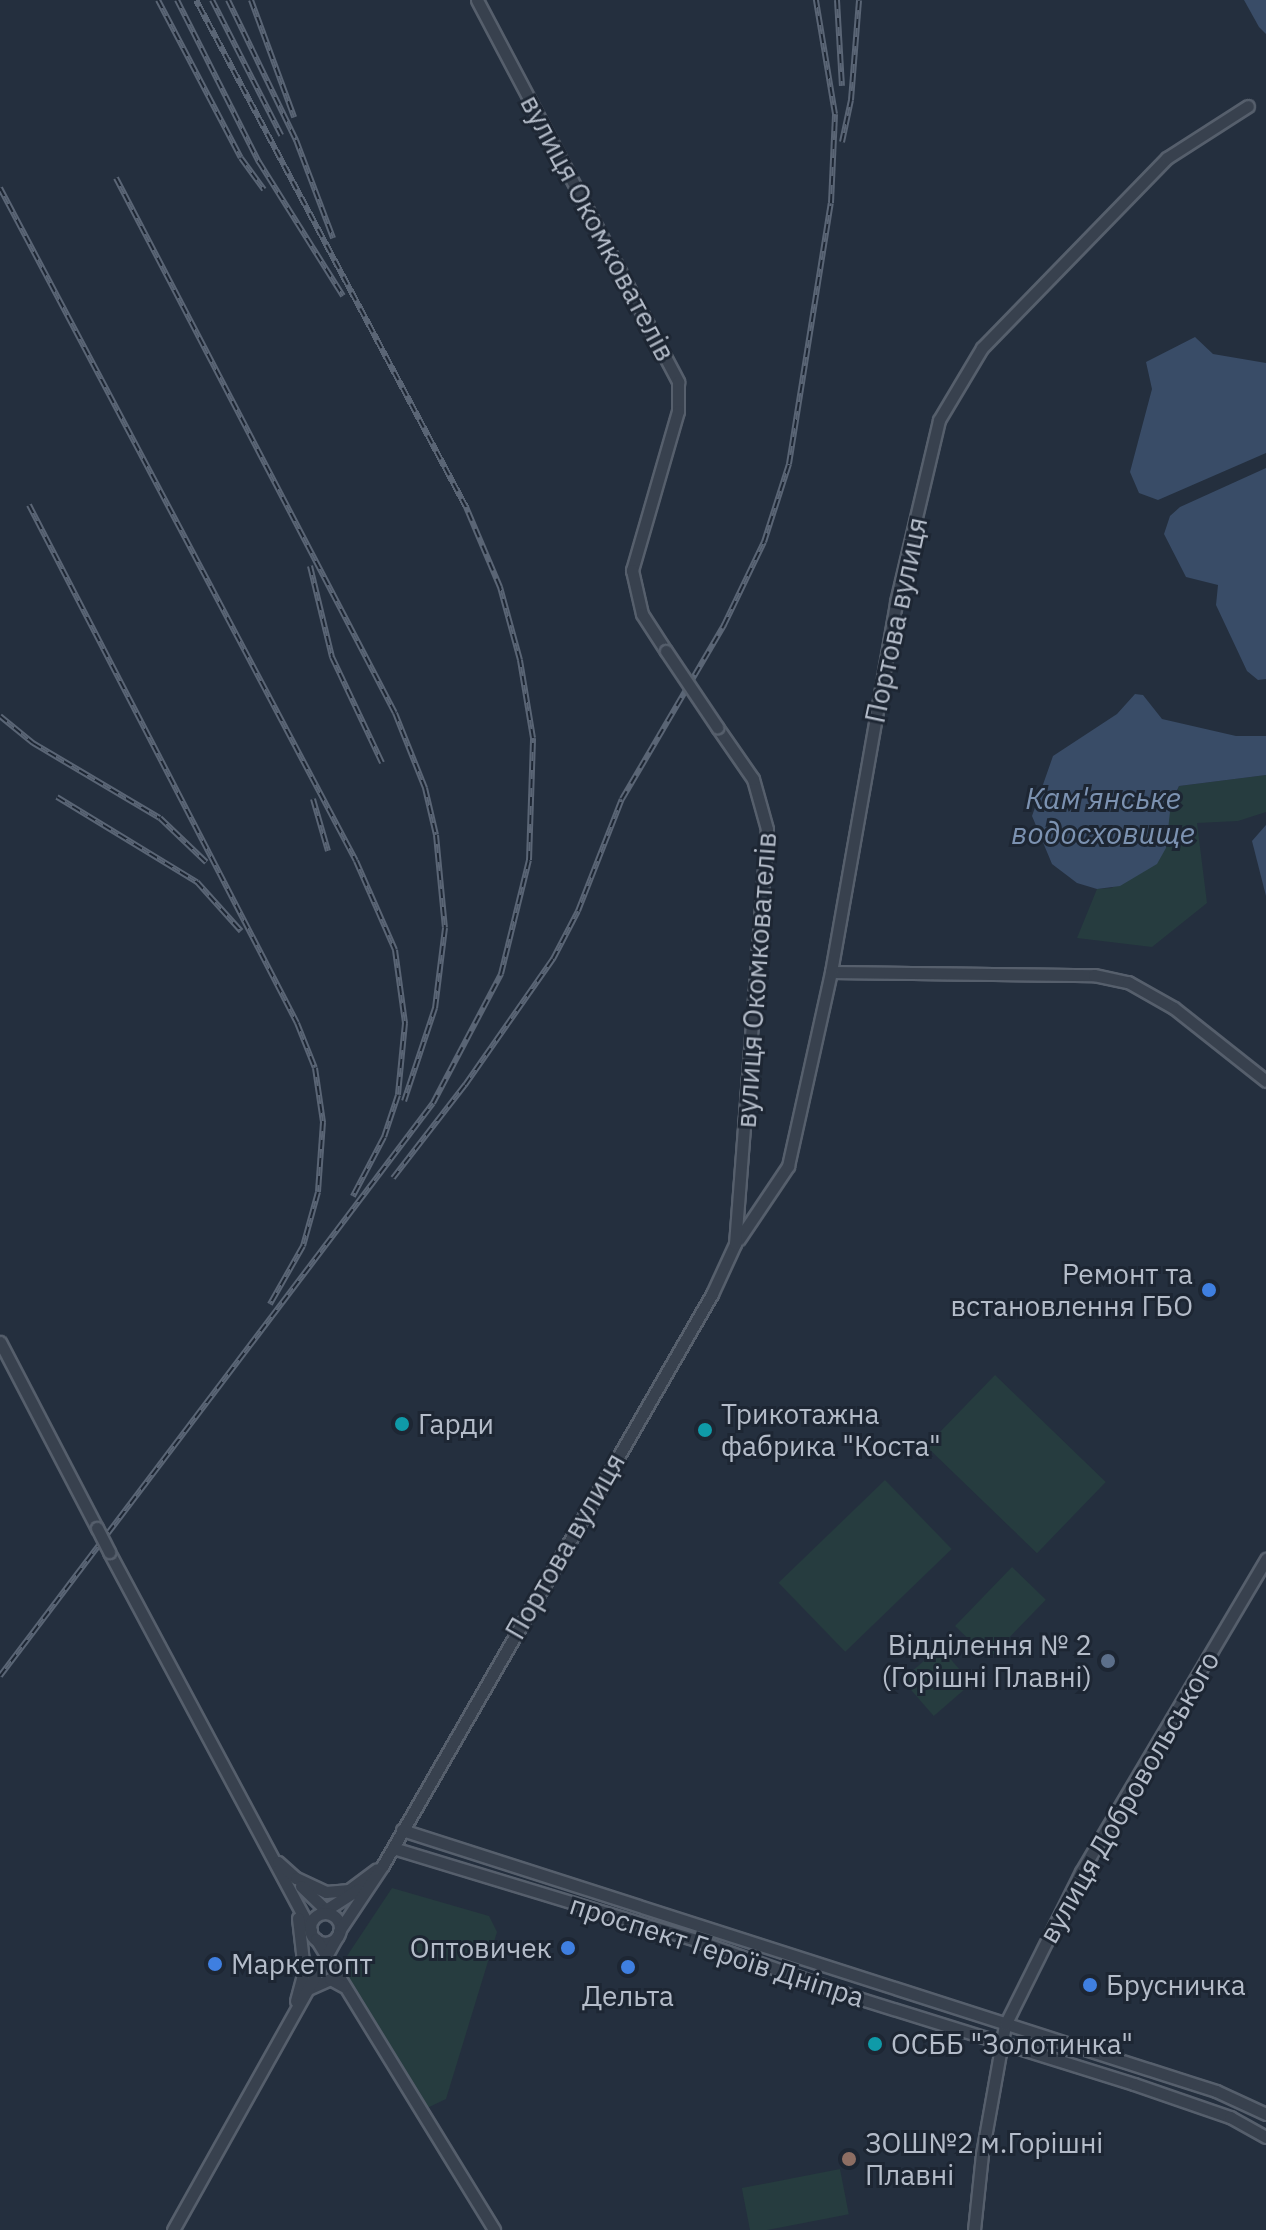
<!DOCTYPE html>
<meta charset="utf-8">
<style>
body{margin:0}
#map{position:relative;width:1266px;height:2230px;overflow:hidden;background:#242f3e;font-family:"IBM Plex Sans",sans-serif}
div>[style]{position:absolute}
.green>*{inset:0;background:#263c3f;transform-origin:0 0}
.water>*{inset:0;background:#394c67}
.roads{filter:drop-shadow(2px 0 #565f6c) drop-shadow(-2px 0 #565f6c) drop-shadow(0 2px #565f6c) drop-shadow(0 -2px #565f6c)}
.minor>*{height:11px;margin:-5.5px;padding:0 5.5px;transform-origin:5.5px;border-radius:5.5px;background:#38414e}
.minor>.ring{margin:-5.5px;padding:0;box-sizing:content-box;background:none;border:11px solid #38414e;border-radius:50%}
.rail>*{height:6px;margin-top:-3px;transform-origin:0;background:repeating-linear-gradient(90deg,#1d2633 0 9px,#5a6575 0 18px);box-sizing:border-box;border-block:2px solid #5a6575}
.bridges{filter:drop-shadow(2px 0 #565f6c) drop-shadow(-2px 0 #565f6c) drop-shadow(0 2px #565f6c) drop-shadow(0 -2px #565f6c)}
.minor-bridge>*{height:11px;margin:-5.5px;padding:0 5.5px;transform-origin:5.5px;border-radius:5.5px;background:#38414e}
.dots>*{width:22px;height:22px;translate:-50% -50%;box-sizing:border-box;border:4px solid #1d2633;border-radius:50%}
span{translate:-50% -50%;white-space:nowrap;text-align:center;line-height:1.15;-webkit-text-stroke:6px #1d2633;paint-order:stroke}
.street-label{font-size:28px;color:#b4bcc9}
.poi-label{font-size:28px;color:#b4bcc9}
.right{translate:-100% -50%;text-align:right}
.left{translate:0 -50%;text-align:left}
.water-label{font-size:30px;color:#7c92b1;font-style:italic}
</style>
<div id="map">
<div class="green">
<i style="clip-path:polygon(1266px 775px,1266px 812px,1238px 821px,1197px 823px,1207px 903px,1152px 947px,1077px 938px,1097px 889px,1112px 888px,1167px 819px,1179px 786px)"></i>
<i style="left:995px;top:1375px;width:154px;height:99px;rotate:44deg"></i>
<i style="left:885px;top:1480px;width:96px;height:148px;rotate:46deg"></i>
<i style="left:1012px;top:1567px;width:47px;height:82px;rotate:44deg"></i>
<i style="left:940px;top:1647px;width:48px;height:50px;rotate:49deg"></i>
<i style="clip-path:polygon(392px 1888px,489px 1916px,497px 1932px,446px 2099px,425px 2109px,341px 1965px)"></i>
<i style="left:840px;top:2169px;width:46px;height:100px;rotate:79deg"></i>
</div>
<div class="water">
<i style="clip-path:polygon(1244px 0,1266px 0,1266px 34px,1259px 27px)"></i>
<i style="clip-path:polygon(1195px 337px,1213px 354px,1266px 363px,1266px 453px,1158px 500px,1139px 493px,1130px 472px,1152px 389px,1146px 362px)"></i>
<i style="clip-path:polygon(1266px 468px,1266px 679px,1258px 680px,1247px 671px,1216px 605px,1218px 585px,1186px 577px,1164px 534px,1170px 516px,1180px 507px)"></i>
<i style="clip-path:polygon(1135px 694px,1143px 695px,1162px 719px,1236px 736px,1266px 736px,1266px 775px,1179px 786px,1171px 803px,1166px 848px,1157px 864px,1120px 886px,1097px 889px,1077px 883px,1052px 864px,1032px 816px,1053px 756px,1117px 714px)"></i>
<i style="clip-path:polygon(1266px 825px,1266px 896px,1252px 841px)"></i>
</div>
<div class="roads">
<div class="minor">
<i style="left:477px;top:0;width:432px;rotate:62.2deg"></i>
<i style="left:678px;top:382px;width:29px;rotate:90deg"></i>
<i style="left:678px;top:411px;width:166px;rotate:106.1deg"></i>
<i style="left:632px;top:570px;width:45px;rotate:77.2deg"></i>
<i style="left:642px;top:614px;width:44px;rotate:57deg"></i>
<i style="left:831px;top:972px;width:263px;rotate:0.7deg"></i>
<i style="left:1094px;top:975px;width:35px;rotate:12deg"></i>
<i style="left:1128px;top:982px;width:53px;rotate:29.5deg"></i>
<i style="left:1174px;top:1008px;width:117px;rotate:38.4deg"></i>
<i style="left:739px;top:1239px;width:88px;rotate:-56.1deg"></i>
<i style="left:788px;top:1166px;width:199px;rotate:-77.5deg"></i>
<i style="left:831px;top:972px;width:376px;rotate:-80deg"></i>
<i style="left:896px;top:602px;width:187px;rotate:-76.7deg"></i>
<i style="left:939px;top:420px;width:84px;rotate:-59.2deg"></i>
<i style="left:982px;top:348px;width:265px;rotate:-45.8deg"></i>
<i style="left:1167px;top:158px;width:96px;rotate:-32.7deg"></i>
<i style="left:0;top:1342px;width:210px;rotate:62.5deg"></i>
<i style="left:109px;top:1552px;width:429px;rotate:61.9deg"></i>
<i style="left:402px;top:1830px;width:855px;rotate:17.78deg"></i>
<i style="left:1216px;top:2091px;width:55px;rotate:24.7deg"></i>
<i style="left:393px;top:1848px;width:316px;rotate:16.9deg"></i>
<i style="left:695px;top:1940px;width:173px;rotate:19.6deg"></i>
<i style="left:858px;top:1998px;width:289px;rotate:17.3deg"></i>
<i style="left:1134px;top:2084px;width:102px;rotate:19deg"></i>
<i style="left:1230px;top:2117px;width:41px;rotate:29.1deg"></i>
<i style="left:278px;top:1862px;width:24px;rotate:42deg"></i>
<i style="left:296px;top:1878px;width:33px;rotate:25deg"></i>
<i style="left:326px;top:1892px;width:23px;rotate:-5deg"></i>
<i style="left:349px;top:1890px;width:34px;rotate:-37deg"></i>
<i style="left:301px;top:1886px;width:39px;rotate:44deg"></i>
<i style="left:321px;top:1913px;width:43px;rotate:-32.6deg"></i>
<i class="ring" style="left:310px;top:1913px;width:19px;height:19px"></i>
<i style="left:298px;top:1918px;width:52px;rotate:83.4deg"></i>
<i style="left:339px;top:1931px;width:79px;rotate:-56.3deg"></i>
<i style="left:383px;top:1865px;width:659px;rotate:-60.05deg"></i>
<i style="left:712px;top:1294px;width:55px;rotate:-65.3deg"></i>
<i style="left:735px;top:1244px;width:416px;rotate:-85.6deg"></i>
<i style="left:767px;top:829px;width:52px;rotate:-105.6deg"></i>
<i style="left:753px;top:779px;width:63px;rotate:-124.7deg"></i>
<i style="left:316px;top:1939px;width:341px;rotate:58.5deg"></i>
<i style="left:308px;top:1989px;width:24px;rotate:-24deg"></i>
<i style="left:330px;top:1979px;width:15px;rotate:28deg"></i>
<i style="left:296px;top:2001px;width:38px;rotate:-75deg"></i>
<i style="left:173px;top:2230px;width:337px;rotate:-60.8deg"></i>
<i style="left:974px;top:2230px;width:76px;rotate:-84deg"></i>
<i style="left:982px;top:2154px;width:131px;rotate:-79.9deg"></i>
<i style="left:1005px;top:2025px;width:171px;rotate:-63.6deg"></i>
<i style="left:1081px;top:1872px;width:364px;rotate:-59.4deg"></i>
</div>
</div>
<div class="rail">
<i style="left:158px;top:0;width:178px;rotate:62.3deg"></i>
<i style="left:241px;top:158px;width:39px;rotate:54deg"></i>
<i style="left:177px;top:0;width:182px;rotate:63.2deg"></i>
<i style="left:259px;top:162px;width:158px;rotate:57.9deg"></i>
<i style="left:212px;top:0;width:152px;rotate:62.9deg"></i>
<i style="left:228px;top:0;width:156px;rotate:64.1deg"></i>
<i style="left:296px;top:140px;width:105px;rotate:69.3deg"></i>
<i style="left:251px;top:0;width:125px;rotate:69.8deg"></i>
<i style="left:837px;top:0;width:86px;rotate:86.7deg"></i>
<i style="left:842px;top:142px;width:43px;rotate:-77.9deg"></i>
<i style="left:851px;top:100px;width:100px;rotate:-85.4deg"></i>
<i style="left:116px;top:178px;width:603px;rotate:62.46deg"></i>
<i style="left:395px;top:713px;width:81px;rotate:68.2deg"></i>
<i style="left:425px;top:788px;width:48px;rotate:76.8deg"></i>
<i style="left:436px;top:835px;width:93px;rotate:84.5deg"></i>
<i style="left:445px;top:928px;width:81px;rotate:97.1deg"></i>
<i style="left:435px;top:1008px;width:98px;rotate:108.4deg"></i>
<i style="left:0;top:188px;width:761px;rotate:62.12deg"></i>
<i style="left:356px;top:861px;width:97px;rotate:66.3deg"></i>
<i style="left:395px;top:950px;width:74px;rotate:82.2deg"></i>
<i style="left:405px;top:1023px;width:72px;rotate:95.6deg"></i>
<i style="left:398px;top:1095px;width:44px;rotate:108.4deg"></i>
<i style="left:384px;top:1137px;width:67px;rotate:117.7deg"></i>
<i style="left:29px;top:505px;width:583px;rotate:62.64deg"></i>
<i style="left:297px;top:1023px;width:48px;rotate:68.2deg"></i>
<i style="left:315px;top:1068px;width:55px;rotate:81.6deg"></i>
<i style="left:323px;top:1122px;width:70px;rotate:94.1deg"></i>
<i style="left:318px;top:1192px;width:56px;rotate:105.5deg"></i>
<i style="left:303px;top:1246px;width:67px;rotate:119.6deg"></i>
<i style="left:310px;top:566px;width:94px;rotate:76.4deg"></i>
<i style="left:332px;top:657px;width:117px;rotate:64.7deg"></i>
<i style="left:0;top:716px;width:43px;rotate:39.3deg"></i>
<i style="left:33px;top:743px;width:147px;rotate:30.6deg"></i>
<i style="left:160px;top:818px;width:64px;rotate:43.7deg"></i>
<i style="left:57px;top:797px;width:164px;rotate:31.3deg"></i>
<i style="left:197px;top:882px;width:66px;rotate:48.1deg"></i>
<i style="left:313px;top:799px;width:54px;rotate:73.9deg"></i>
<i style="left:393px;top:1178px;width:118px;rotate:-52.3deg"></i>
<i style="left:465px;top:1085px;width:154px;rotate:-55.1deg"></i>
<i style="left:553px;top:959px;width:54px;rotate:-62.5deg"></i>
<i style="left:578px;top:911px;width:120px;rotate:-68.6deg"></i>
<i style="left:622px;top:799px;width:202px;rotate:-59.6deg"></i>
<i style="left:724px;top:625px;width:92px;rotate:-64.3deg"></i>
<i style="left:764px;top:542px;width:82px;rotate:-72.2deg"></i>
<i style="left:789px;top:464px;width:264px;rotate:-80.9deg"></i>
<i style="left:831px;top:203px;width:89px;rotate:-87.4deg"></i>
<i style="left:835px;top:114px;width:116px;rotate:-99.5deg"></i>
<i style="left:0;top:1676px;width:718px;rotate:-52.92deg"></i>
<i style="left:433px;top:1103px;width:146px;rotate:-62.2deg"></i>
<i style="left:501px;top:974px;width:117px;rotate:-76.2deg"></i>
<i style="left:529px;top:860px;width:122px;rotate:-88.1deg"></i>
<i style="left:533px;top:738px;width:79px;rotate:-99.5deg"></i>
<i style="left:520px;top:660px;width:76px;rotate:-105.3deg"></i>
<i style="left:500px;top:587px;width:87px;rotate:-113deg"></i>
<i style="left:466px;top:507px;width:574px;rotate:-118.04deg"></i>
</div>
<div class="bridges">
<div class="minor-bridge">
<i style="left:666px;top:651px;width:92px;rotate:56.1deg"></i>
<i style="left:97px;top:1528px;width:27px;rotate:63deg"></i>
</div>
</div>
<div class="dots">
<i style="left:1209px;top:1290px;background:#3f7fe0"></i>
<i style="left:402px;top:1424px;background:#0f9aa8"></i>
<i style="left:705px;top:1430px;background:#0f9aa8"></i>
<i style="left:1108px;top:1661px;background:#5c6f8a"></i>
<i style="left:568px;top:1948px;background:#3f7fe0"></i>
<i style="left:215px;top:1964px;background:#3f7fe0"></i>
<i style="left:628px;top:1967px;background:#3f7fe0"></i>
<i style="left:1090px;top:1985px;background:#3f7fe0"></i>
<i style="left:875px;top:2044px;background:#0f9aa8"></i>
<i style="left:849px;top:2159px;background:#8d6e63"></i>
</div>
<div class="street-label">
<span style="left:598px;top:228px;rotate:62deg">вулиця Окомкователів</span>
<span style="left:896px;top:620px;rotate:-78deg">Портова вулиця</span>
<span style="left:756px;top:980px;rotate:-86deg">вулиця Окомкователів</span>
<span style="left:565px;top:1546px;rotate:-60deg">Портова вулиця</span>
<span style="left:1129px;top:1797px;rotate:-60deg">вулиця Добровольського</span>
<span style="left:717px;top:1951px;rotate:18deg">проспект Героїв Дніпра</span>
</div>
<div class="poi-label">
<span class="right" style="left:1193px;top:1290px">Ремонт та<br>встановлення ГБО</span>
<span class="left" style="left:721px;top:1430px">Трикотажна<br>фабрика "Коста"</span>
<span class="left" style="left:418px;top:1424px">Гарди</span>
<span class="right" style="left:1092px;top:1661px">Відділення № 2<br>(Горішні Плавні)</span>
<span class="right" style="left:552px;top:1948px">Оптовичек</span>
<span class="left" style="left:231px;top:1964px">Маркетопт</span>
<span class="left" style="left:1106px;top:1985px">Брусничка</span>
<span style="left:628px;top:1996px">Дельта</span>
<span class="left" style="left:891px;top:2044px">ОСББ "Золотинка"</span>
<span class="left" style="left:865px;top:2159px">ЗОШ№2 м.Горішні<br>Плавні</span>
</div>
<div class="water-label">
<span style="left:1103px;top:815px">Кам'янське<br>водосховище</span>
</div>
</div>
